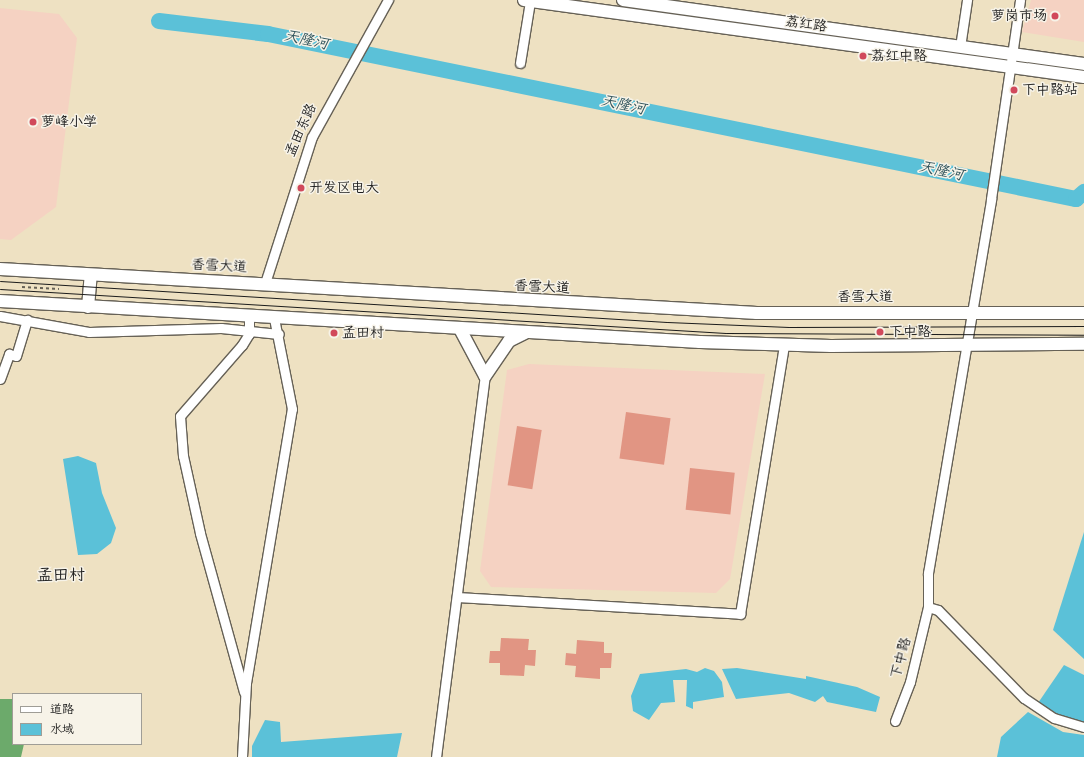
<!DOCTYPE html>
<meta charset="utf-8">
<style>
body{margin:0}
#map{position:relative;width:1084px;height:757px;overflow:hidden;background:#eee1c2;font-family:Kalam,"LXGW WenKai TC",sans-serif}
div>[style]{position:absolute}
.built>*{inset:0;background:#f5d2c2}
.forest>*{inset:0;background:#6caa6b}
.water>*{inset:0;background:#5bc1d8}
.river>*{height:16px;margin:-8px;padding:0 8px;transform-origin:8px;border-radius:8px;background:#5bc1d8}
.building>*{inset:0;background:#e19583;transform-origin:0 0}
.path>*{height:1.5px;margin-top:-0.75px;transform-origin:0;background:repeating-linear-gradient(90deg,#666156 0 3px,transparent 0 6px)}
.roads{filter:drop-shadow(1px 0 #666156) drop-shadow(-1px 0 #666156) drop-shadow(0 1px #666156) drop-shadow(0 -1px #666156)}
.street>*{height:9px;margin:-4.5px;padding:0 4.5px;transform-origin:4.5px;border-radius:4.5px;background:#fff}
.secondary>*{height:12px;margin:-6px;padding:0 6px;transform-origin:6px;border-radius:6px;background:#fff}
.tram>*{height:1px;margin:-0.5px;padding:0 0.5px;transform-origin:0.5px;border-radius:0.5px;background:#1c1c1c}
.dots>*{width:11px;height:11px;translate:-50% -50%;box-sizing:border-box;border:2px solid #f7f3e8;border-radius:50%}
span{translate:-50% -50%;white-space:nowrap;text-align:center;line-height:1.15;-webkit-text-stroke:3px #f7f3e8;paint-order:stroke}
.poi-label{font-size:14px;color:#1c1c1c}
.right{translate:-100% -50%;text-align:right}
.left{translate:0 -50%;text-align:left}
.street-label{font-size:14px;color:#1c1c1c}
.water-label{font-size:15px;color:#32565e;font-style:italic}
.quarter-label{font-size:16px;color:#1c1c1c}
.legend{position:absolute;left:12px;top:693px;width:130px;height:52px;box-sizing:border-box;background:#f7f3e8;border:1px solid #9f9d96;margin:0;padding:5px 7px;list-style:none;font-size:12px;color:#1c1c1c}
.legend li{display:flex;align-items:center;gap:8px;height:20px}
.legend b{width:20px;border:1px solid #9f9d96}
</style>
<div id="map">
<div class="built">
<i style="clip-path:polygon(1031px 0,1084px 0,1084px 42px,1022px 32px)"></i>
<i style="clip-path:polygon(0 8px,59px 14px,77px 38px,56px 207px,11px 240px,0 239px)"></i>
<i style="clip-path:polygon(529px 364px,765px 374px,730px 579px,716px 593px,491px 587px,480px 571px,507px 370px)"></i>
</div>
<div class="forest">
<i style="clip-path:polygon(0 699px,13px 699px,13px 744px,24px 744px,21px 757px,0 757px)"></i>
</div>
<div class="water">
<i style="clip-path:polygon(78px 456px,96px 463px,102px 493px,116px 528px,111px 543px,97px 554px,78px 555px,63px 459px)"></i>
<i style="clip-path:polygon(1084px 532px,1084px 659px,1053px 630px)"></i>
<i style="clip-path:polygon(1064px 665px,1084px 675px,1084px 722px,1065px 719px,1038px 703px)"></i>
<i style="clip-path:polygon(705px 668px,714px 671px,722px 682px,724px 697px,693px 702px,693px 709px,686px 706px,687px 680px,673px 680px,675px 702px,661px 703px,649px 720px,633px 711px,631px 696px,640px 674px,686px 669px,697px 672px)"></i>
<i style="clip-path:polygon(737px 668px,806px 679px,806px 676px,857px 687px,880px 697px,876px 712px,827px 702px,823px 696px,815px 702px,789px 693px,736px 699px,722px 669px)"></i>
<i style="clip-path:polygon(1028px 712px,1063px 732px,1084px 735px,1084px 757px,997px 757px,1001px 737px)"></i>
<i style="clip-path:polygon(265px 720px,280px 722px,281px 742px,402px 733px,397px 757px,252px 757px,252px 746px)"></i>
</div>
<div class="river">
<i style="left:159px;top:21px;width:110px;rotate:6.8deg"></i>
<i style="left:268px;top:34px;width:825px;rotate:11.54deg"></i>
<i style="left:1076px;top:199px;width:11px;rotate:-41deg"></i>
</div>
<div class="building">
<i style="left:626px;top:412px;width:45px;height:47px;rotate:8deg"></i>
<i style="left:517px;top:426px;width:25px;height:60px;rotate:9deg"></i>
<i style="left:690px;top:468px;width:45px;height:42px;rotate:6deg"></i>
<i style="clip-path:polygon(501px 638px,529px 639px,528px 650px,536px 650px,535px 666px,525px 665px,524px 676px,500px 675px,500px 663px,489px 663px,490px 651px,500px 651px)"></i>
<i style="clip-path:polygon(577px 640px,604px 642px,604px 653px,612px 653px,611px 668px,600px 668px,600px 679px,575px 677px,576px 666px,565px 665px,566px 653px,576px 654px)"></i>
</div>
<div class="path">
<i style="left:22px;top:287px;width:37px;rotate:3deg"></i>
<i style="left:907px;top:331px;width:25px"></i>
</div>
<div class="roads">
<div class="street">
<i style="left:960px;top:47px;width:48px;rotate:-81.5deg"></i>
<i style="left:520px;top:63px;width:63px;rotate:-80.8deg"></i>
<i style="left:265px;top:283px;width:153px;rotate:-72.2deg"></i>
<i style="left:312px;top:137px;width:157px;rotate:-61deg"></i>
<i style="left:0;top:316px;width:90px;rotate:10.2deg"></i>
<i style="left:89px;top:332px;width:132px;rotate:-1.7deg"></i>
<i style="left:221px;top:328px;width:58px;rotate:5.9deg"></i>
<i style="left:0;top:379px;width:27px;rotate:-70deg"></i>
<i style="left:9px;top:354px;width:7px;rotate:16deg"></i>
<i style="left:16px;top:356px;width:38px;rotate:-73deg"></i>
<i style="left:457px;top:597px;width:284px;rotate:3.4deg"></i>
<i style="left:740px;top:614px;width:273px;rotate:-80.7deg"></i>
<i style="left:928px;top:607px;width:10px;rotate:17deg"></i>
<i style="left:938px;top:610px;width:123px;rotate:45.7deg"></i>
<i style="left:1024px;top:698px;width:36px;rotate:34deg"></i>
<i style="left:1054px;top:718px;width:31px;rotate:17deg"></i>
<i style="left:244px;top:692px;width:165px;rotate:-105.5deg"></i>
<i style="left:200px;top:533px;width:79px;rotate:-102.4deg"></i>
<i style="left:183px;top:456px;width:40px;rotate:-94.3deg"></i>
<i style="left:180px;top:416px;width:94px;rotate:-48.9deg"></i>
<i style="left:242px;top:345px;width:13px;rotate:-58deg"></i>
<i style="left:249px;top:334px;width:18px;rotate:-90deg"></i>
<i style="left:895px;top:721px;width:42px;rotate:-69deg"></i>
<i style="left:910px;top:682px;width:77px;rotate:-76.5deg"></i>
<i style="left:928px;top:607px;width:34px;rotate:-90deg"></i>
<i style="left:928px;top:573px;width:379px;rotate:-80.4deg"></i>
<i style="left:991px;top:199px;width:201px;rotate:-81.7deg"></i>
<i style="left:242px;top:757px;width:74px;rotate:-86.9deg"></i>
<i style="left:246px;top:683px;width:278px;rotate:-80.5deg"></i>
<i style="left:292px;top:409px;width:93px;rotate:-101.2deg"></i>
<i style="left:436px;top:757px;width:384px;rotate:-82.7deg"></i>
</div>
<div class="secondary">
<i style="left:524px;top:0;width:565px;rotate:7.83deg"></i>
<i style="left:623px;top:0;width:465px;rotate:7.9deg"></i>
<i style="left:0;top:269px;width:758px;rotate:3.33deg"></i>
<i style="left:757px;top:313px;width:327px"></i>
<i style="left:0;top:301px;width:701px;rotate:3.35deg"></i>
<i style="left:700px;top:342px;width:131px;rotate:1.7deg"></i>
<i style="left:831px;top:346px;width:253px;rotate:-0.5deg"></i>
<i style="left:88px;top:307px;width:32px;rotate:-85deg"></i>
<i style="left:460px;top:329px;width:53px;rotate:62deg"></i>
<i style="left:485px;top:376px;width:42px;rotate:-55.6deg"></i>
<i style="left:509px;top:341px;width:18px;rotate:-27deg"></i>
</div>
</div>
<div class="tram">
<i style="left:0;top:281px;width:668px;rotate:3.52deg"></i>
<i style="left:667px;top:322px;width:122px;rotate:2.3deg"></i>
<i style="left:789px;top:327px;width:295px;rotate:-0.2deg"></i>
<i style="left:0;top:289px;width:727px;rotate:3.47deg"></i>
<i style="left:726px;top:333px;width:358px;rotate:0.3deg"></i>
</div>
<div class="dots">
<i style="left:1055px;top:16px;background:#d1495b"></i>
<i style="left:863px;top:56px;background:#d1495b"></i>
<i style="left:1014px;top:90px;background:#d1495b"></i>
<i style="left:33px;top:122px;background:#d1495b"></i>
<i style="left:301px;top:188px;background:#d1495b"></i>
<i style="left:880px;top:332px;background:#d1495b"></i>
<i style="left:334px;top:333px;background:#d1495b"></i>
</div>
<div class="poi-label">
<span class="right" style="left:1047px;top:16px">萝岗市场</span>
<span class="left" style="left:871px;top:56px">荔红中路</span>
<span class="left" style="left:1022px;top:90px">下中路站</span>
<span class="left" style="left:41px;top:122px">萝峰小学</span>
<span class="left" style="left:309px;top:188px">开发区电大</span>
<span class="left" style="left:889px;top:332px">下中路</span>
<span class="left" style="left:342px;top:333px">孟田村</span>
</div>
<div class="street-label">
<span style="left:806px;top:24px;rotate:8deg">荔红路</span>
<span style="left:301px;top:130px;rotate:-66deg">孟田东路</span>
<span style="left:219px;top:266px;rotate:3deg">香雪大道</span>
<span style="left:542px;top:287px;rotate:3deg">香雪大道</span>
<span style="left:865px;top:297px">香雪大道</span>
<span style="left:901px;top:658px;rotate:-75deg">下中路</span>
</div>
<div class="water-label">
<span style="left:306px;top:41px;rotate:12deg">天隆河</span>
<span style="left:623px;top:106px;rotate:12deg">天隆河</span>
<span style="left:941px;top:172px;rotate:12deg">天隆河</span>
</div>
<div class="quarter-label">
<span style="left:61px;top:576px">孟田村</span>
</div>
<ul class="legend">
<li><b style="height:5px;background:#fff"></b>道路</li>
<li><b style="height:11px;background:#5bc1d8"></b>水域</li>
</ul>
</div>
